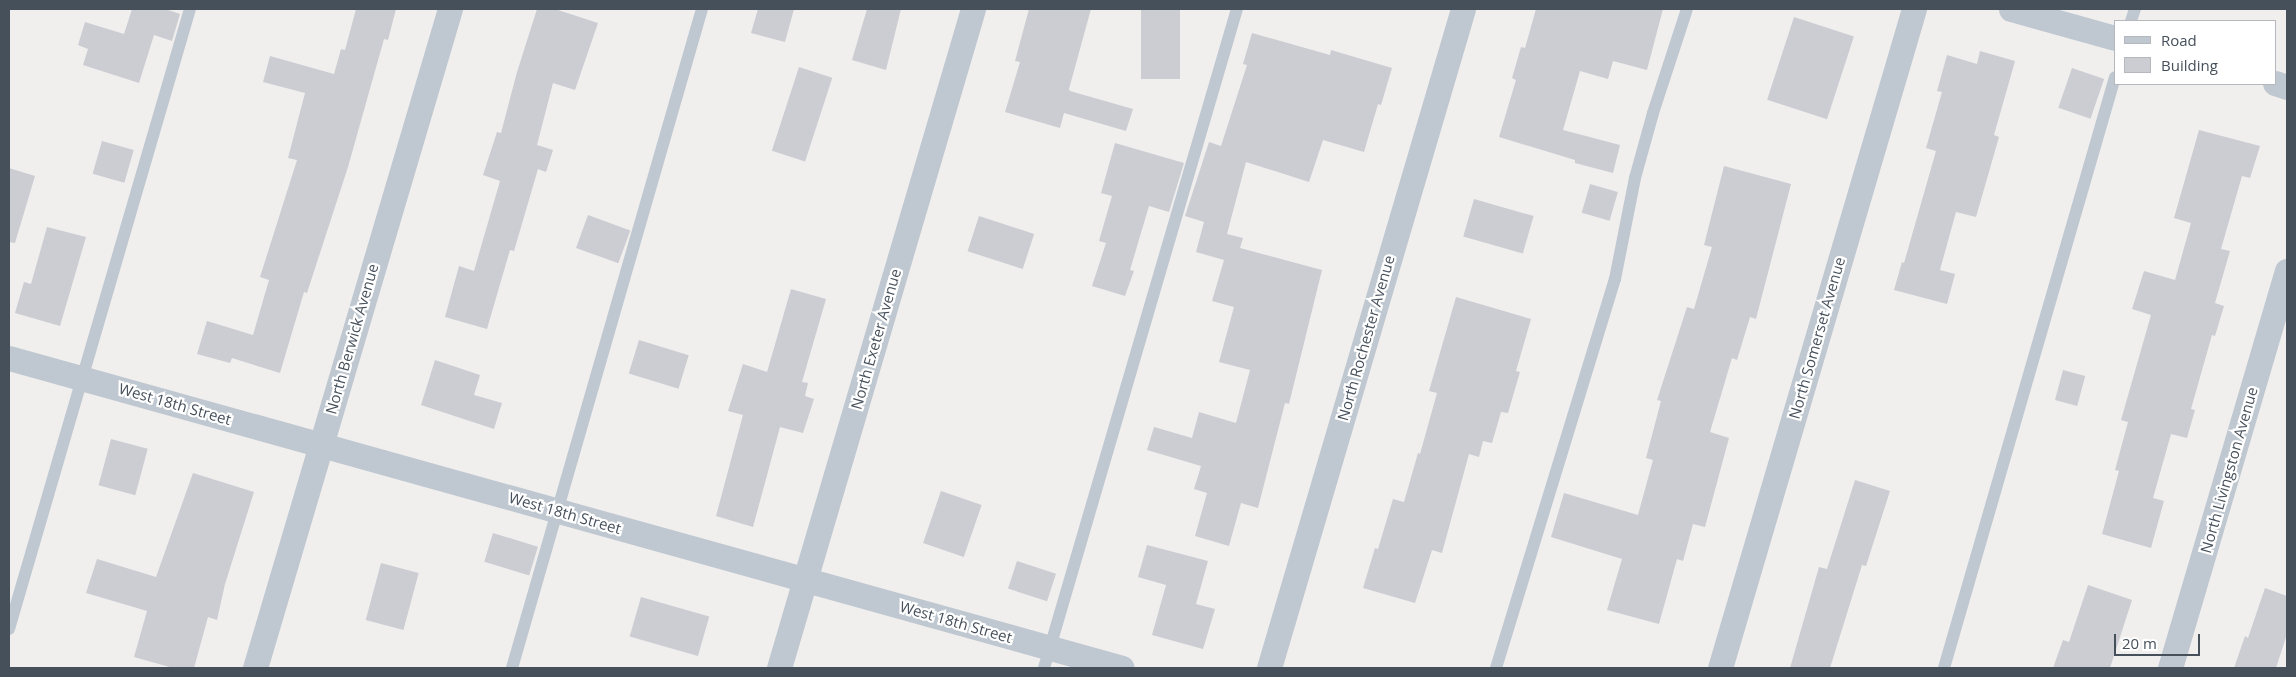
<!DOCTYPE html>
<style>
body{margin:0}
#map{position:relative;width:2296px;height:677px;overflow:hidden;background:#f1eeee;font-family:"Open Sans",sans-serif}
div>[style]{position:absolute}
.building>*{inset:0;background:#cbcdd3;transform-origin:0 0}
.lane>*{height:12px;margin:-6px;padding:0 6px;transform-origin:6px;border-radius:6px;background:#bfc8d0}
.street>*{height:25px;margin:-12.5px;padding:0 12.5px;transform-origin:12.5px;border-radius:12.5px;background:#bfc8d0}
span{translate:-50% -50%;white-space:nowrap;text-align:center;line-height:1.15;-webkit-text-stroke:4.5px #fff;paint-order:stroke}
.street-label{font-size:15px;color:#46505b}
.frame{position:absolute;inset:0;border:10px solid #46505b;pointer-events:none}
.legend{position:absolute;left:2114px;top:20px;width:162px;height:65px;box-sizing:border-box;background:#fff;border:1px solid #b5b9bd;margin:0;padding:6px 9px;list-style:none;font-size:15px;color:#46505b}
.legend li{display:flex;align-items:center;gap:10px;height:25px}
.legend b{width:25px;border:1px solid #b5b9bd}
.scale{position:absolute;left:2114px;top:634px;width:86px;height:22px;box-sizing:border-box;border:2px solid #46505b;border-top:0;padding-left:6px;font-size:15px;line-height:18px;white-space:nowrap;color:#46505b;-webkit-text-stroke:4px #fff;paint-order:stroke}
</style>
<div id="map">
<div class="building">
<i style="clip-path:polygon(132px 9px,165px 9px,180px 14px,172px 41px,154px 35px,139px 83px,83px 65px,88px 49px,78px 45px,85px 22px,124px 34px)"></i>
<i style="clip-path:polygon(356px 9px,396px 9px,388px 40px,384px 39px,348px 167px,307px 293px,304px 292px,280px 373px,232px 358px,230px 363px,197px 354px,207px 321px,253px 335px,269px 280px,260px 277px,297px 160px,288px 158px,305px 93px,263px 82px,270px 56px,334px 74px,341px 49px,345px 50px)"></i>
<i style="clip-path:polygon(537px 9px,555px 9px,598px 23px,575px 90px,553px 83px,537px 145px,553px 150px,546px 172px,538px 169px,514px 251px,510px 250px,487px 329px,445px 317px,459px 266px,474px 271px,500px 181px,483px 175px,497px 132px,501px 133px,517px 72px)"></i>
<i style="clip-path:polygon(758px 9px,794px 9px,785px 42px,751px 33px)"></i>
<i style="clip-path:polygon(867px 9px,901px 9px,886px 70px,852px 60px)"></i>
<i style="clip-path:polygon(1029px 9px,1091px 9px,1069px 89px,1070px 91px,1133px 109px,1126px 131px,1064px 113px,1060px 128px,1005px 112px,1020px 62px,1015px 61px)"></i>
<i style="left:1141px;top:9px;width:39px;height:70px"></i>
<i style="clip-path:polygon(1536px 9px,1663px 9px,1647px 70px,1613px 61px,1608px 79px,1580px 71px,1563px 130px,1620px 145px,1613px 173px,1575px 163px,1575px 160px,1499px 137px,1516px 80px,1512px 78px,1521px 47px,1525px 48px)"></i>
<i style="left:1794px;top:17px;width:63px;height:87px;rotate:18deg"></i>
<i style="clip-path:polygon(1252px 33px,1330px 55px,1331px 50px,1392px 68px,1381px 105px,1378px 104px,1364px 152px,1323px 140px,1309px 182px,1246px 162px,1227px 234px,1243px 238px,1240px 248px,1322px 270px,1289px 404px,1285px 403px,1258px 508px,1241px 503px,1229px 546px,1195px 536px,1207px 493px,1194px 489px,1201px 466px,1147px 450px,1154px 427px,1192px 438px,1199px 412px,1236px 423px,1250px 370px,1219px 362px,1234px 307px,1212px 301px,1224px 260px,1196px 252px,1204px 222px,1185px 216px,1209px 142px,1221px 146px,1247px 65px,1243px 64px)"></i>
<i style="clip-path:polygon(1980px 51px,2015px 61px,1994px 135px,1999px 137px,1976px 217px,1956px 212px,1940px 270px,1955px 274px,1947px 304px,1894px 290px,1902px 262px,1904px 263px,1936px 151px,1926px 148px,1942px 92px,1937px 91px,1947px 55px,1977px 64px)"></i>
<i style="left:799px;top:67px;width:35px;height:88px;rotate:18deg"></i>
<i style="left:2072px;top:68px;width:34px;height:42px;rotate:19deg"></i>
<i style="clip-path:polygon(2199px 130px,2260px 146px,2250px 178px,2242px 176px,2221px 249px,2230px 251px,2215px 303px,2224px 306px,2215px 336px,2212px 335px,2191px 409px,2195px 410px,2187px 438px,2171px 434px,2153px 498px,2164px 501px,2151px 548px,2102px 534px,2119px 471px,2115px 470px,2128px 422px,2121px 420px,2151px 315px,2132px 309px,2144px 271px,2175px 280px,2191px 223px,2174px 218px)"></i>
<i style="left:102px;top:141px;width:33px;height:34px;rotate:16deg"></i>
<i style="clip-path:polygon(1115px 143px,1184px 163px,1169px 212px,1149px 206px,1130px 270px,1134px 271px,1125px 296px,1092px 286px,1106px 243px,1099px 241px,1112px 196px,1101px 193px)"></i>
<i style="clip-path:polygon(1724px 166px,1791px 184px,1756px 319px,1750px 317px,1737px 360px,1732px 358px,1710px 432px,1729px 438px,1705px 527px,1693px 524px,1683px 561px,1677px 559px,1659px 624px,1607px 610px,1622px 559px,1551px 537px,1564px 493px,1638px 515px,1653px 460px,1646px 458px,1661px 401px,1657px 400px,1687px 307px,1694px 309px,1712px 247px,1704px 245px)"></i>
<i style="clip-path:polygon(9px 168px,35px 176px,15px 243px,9px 242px)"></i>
<i style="left:1590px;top:184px;width:29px;height:30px;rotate:16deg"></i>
<i style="left:1474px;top:199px;width:62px;height:39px;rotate:16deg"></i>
<i style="left:588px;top:215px;width:45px;height:35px;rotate:20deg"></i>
<i style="left:979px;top:216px;width:58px;height:37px;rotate:18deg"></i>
<i style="clip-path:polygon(47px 227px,86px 237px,60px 326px,15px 313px,24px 282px,31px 284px)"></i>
<i style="clip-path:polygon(791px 289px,826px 299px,802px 382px,808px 383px,805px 396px,814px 399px,803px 433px,780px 427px,753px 527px,716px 516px,743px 415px,728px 411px,743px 364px,767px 372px)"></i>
<i style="clip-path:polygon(1456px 297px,1531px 319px,1516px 371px,1520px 372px,1508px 413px,1501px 412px,1492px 443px,1483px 441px,1479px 457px,1469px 454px,1442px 553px,1432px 550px,1415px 603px,1363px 588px,1375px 548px,1378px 549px,1393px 499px,1404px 502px,1418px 453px,1420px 454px,1437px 393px,1429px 391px)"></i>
<i style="left:639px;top:340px;width:52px;height:35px;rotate:17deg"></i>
<i style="clip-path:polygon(435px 360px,480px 375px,474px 395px,502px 403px,494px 429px,421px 405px)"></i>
<i style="left:2063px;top:370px;width:23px;height:31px;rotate:15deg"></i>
<i style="left:111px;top:439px;width:38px;height:48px;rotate:15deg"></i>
<i style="clip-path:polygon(193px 473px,254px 492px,225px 584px,217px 620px,208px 617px,194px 668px,173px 668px,134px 657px,147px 611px,86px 593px,97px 559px,156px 577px)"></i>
<i style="clip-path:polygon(1855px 480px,1890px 491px,1866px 566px,1862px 565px,1830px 668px,1790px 668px,1819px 567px,1827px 569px)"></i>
<i style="left:941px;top:491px;width:43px;height:55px;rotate:19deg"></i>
<i style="left:493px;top:533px;width:47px;height:30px;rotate:17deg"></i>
<i style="clip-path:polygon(1147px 545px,1208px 561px,1196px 604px,1215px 609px,1203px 649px,1152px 635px,1166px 585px,1138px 577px)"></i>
<i style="left:1017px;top:561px;width:41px;height:29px;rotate:18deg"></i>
<i style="left:381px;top:563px;width:39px;height:59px;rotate:15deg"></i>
<i style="clip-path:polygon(2088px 585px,2132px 600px,2110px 668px,2053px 668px,2063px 640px,2069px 642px)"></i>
<i style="clip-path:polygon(2265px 588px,2287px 596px,2287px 634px,2276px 668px,2234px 668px,2245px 636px,2248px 638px)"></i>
<i style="left:641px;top:597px;width:71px;height:41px;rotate:16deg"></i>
</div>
<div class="lane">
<i style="left:2131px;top:21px;width:13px;rotate:-72deg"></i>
<i style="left:9px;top:629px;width:646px;rotate:-73.73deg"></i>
<i style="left:512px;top:668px;width:686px;rotate:-73.92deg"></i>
<i style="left:1044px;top:668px;width:687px;rotate:-73.68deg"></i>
<i style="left:1496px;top:668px;width:407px;rotate:-73deg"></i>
<i style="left:1615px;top:279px;width:103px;rotate:-78.8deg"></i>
<i style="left:1635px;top:178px;width:67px;rotate:-74.5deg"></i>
<i style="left:1653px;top:113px;width:109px;rotate:-71.9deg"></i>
<i style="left:1944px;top:668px;width:615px;rotate:-73.86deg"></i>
</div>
<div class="street">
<i style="left:2011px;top:9px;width:108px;rotate:15.6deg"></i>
<i style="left:2275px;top:83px;width:13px;rotate:18deg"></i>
<i style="left:9px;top:358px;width:1155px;rotate:15.56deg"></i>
<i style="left:255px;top:668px;width:687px;rotate:-73.52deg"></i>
<i style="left:779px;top:668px;width:687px;rotate:-73.6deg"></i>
<i style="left:1269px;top:668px;width:687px;rotate:-73.6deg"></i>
<i style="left:1720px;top:668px;width:687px;rotate:-73.6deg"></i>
<i style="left:2170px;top:668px;width:414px;rotate:-73.6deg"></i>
</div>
<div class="street-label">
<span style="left:1366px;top:338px;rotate:-74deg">North Rochester Avenue</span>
<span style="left:1817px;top:338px;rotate:-74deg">North Somerset Avenue</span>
<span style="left:352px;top:339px;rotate:-74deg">North Berwick Avenue</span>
<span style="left:876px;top:339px;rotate:-74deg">North Exeter Avenue</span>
<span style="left:175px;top:404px;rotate:16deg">West 18th Street</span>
<span style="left:2229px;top:470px;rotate:-74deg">North Livingston Avenue</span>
<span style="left:565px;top:513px;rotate:16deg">West 18th Street</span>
<span style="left:956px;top:622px;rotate:16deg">West 18th Street</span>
</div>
<div class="frame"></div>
<ul class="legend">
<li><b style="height:6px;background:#bfc8d0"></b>Road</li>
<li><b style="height:14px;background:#cbcdd3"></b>Building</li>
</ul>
<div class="scale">20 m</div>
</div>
